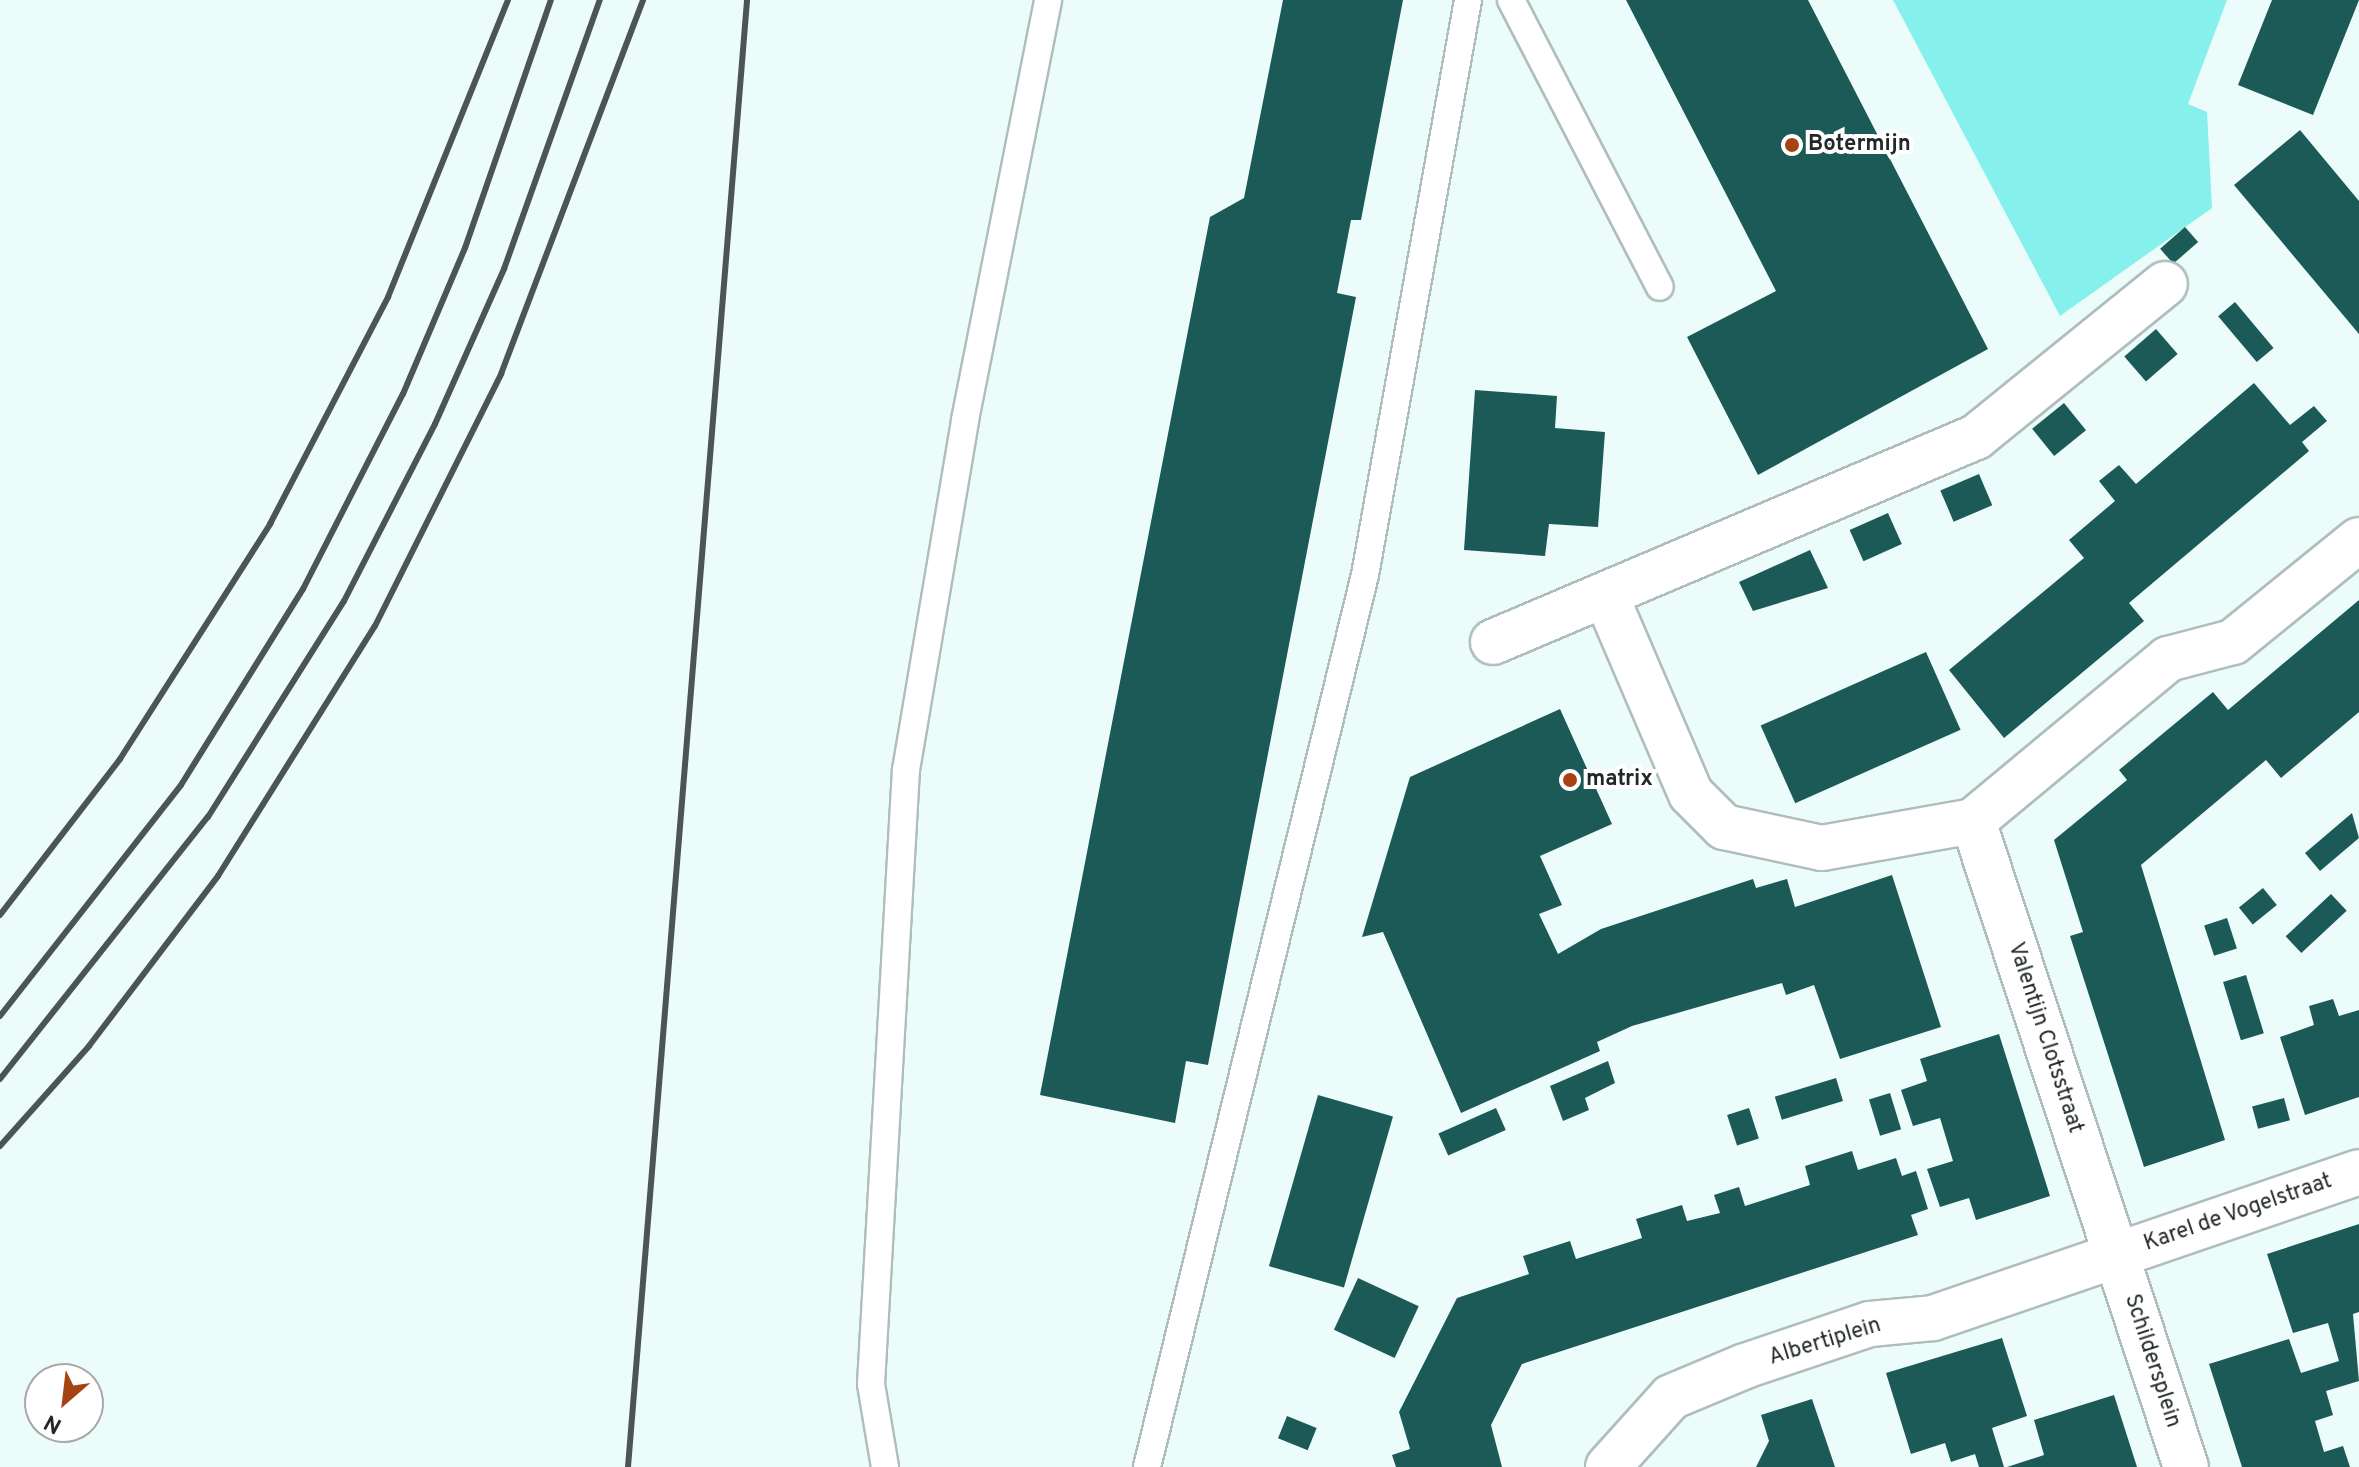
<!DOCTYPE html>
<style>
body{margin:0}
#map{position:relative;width:2359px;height:1467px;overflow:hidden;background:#ecfcfb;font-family:Overpass,sans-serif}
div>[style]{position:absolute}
.green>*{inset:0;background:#86f0ec}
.building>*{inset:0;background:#1c5a58;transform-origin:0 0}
.roads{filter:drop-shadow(2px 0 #afbebd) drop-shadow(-2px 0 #afbebd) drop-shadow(0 2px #afbebd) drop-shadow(0 -2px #afbebd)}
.lane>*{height:26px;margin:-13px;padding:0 13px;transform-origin:13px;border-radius:13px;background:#fff}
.street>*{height:44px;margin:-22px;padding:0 22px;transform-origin:22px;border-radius:22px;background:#fff}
.rail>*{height:6px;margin:-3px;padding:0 3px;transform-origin:3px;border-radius:3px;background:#4d5554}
.dots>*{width:22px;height:22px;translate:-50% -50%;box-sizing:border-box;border:4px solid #fff;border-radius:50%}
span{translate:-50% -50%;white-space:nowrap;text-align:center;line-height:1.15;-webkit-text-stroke:8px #fff;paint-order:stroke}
.poi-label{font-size:22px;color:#222827;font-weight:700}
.left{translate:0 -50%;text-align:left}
.street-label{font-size:22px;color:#222827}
.north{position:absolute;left:24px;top:1363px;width:80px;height:80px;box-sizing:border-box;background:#fff;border:2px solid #a7a9a9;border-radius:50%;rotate:208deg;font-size:22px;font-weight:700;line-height:32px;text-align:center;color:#222827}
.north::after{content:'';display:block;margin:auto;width:28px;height:36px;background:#a74313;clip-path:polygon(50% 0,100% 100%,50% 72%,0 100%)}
</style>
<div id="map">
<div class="green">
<i style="clip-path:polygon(1893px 0,2227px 0,2188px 104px,2207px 112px,2212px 208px,2060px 316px)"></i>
</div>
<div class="building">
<i style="clip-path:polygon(1283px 0,1403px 0,1361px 220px,1351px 220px,1337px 293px,1356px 297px,1208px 1065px,1186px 1061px,1175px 1123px,1040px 1095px,1210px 217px,1244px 198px)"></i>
<i style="clip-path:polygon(1626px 0,1808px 0,1988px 349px,1758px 475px,1687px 337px,1776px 291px)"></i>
<i style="clip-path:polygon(2272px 0,2359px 0,2313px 115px,2238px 85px)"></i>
<i style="clip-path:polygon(2300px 130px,2359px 201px,2359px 334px,2234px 185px)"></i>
<i style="left:2185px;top:227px;width:20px;height:33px;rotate:49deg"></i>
<i style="left:2235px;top:302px;width:60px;height:22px;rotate:50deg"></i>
<i style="left:2156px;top:329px;width:33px;height:42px;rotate:49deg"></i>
<i style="clip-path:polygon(2254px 383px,2290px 425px,2314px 406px,2327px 421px,2302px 442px,2309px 451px,2129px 603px,2144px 621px,2004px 738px,1949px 670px,2084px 558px,2069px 540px,2115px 501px,2099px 481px,2119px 465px,2136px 484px)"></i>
<i style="clip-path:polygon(1475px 390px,1557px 396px,1555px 428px,1605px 432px,1598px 527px,1549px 524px,1545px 556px,1464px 550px)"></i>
<i style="left:2064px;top:403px;width:35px;height:41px;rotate:51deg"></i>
<i style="left:1979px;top:474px;width:34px;height:42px;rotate:67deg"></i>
<i style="left:1888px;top:513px;width:34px;height:42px;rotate:66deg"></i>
<i style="clip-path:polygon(1810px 550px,1828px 588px,1753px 611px,1739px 582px)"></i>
<i style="clip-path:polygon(2359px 600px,2359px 712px,2281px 778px,2266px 760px,2141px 865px,2225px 1140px,2144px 1167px,2070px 936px,2083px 932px,2054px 840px,2127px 780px,2119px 770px,2213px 692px,2228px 710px)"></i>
<i style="left:1926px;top:652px;width:85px;height:181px;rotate:66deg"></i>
<i style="clip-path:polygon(1560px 709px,1612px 824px,1540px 856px,1562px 905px,1539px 914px,1558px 954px,1601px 929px,1753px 879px,1756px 888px,1787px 879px,1795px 907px,1892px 875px,1941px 1027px,1840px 1059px,1814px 985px,1786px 995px,1782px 983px,1632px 1026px,1597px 1042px,1600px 1051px,1461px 1113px,1383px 932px,1362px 937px,1410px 777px)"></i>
<i style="clip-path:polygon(2352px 813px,2359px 838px,2320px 871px,2305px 853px)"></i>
<i style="left:2263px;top:888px;width:22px;height:31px;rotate:51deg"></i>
<i style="left:2331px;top:894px;width:23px;height:62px;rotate:47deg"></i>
<i style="left:2227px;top:918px;width:32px;height:24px;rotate:72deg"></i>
<i style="left:2246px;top:975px;width:61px;height:24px;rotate:73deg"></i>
<i style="clip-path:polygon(2333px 999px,2339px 1016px,2359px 1010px,2359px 1097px,2305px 1115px,2280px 1037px,2314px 1025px,2309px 1006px)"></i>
<i style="clip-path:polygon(1999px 1034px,2050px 1196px,1976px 1220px,1969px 1198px,1940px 1207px,1927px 1169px,1953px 1161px,1940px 1118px,1913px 1126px,1901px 1090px,1927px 1081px,1920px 1059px)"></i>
<i style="clip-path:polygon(1608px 1061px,1615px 1083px,1585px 1098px,1589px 1110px,1563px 1121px,1550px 1086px)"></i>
<i style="left:1836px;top:1078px;width:24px;height:64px;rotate:73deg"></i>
<i style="left:1890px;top:1093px;width:38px;height:22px;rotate:73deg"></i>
<i style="left:1318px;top:1095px;width:78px;height:178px;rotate:16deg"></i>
<i style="left:2284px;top:1098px;width:23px;height:33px;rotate:75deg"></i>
<i style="left:1496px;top:1108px;width:24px;height:63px;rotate:66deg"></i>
<i style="left:1749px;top:1108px;width:32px;height:23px;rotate:72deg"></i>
<i style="clip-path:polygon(1852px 1151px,1858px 1170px,1896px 1158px,1902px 1176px,1916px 1171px,1928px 1209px,1911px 1215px,1918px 1235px,1522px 1364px,1491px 1425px,1502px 1467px,1396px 1467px,1392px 1455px,1410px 1449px,1399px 1412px,1457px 1298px,1529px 1274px,1523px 1256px,1570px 1241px,1576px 1259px,1642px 1238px,1636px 1219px,1682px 1205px,1687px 1221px,1720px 1213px,1714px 1195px,1739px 1187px,1745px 1206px,1810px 1185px,1805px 1166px)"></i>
<i style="clip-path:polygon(2359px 1224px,2359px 1312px,2353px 1314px,2359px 1381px,2326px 1391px,2333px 1415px,2315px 1421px,2324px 1452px,2343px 1446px,2350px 1467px,2242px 1467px,2209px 1364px,2289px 1339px,2301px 1373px,2339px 1361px,2328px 1323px,2293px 1333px,2267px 1254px)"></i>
<i style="left:1358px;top:1278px;width:67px;height:57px;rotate:25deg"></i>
<i style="clip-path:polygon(2002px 1338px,2027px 1416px,1992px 1428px,2004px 1467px,1979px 1467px,1975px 1454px,1951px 1462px,1945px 1443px,1911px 1454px,1886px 1373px)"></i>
<i style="clip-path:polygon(2114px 1395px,2137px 1467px,2007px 1467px,2044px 1455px,2034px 1420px)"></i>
<i style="clip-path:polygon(1812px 1399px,1835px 1467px,1756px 1467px,1769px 1441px,1761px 1415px)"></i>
<i style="left:1287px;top:1416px;width:32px;height:24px;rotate:22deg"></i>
</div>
<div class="roads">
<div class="lane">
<i style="left:1511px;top:0;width:323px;rotate:62.6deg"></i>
<i style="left:885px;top:1467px;width:84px;rotate:-99.6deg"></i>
<i style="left:871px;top:1384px;width:615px;rotate:-86.74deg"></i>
<i style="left:906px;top:770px;width:355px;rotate:-80.4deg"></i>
<i style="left:965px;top:420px;width:428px;rotate:-78.8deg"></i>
<i style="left:1147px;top:1467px;width:918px;rotate:-76.27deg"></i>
<i style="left:1365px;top:575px;width:584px;rotate:-79.84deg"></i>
</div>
<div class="street">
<i style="left:1606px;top:596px;width:215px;rotate:66.8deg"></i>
<i style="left:1691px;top:794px;width:47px;rotate:45deg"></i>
<i style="left:1724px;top:827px;width:100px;rotate:12.1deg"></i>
<i style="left:1822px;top:848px;width:153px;rotate:-10.1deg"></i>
<i style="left:1973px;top:821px;width:254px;rotate:-39.7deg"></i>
<i style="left:2168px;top:659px;width:67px;rotate:-14.7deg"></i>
<i style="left:2233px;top:642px;width:162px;rotate:-39deg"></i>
<i style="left:1493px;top:642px;width:525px;rotate:-23deg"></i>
<i style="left:1976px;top:437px;width:243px;rotate:-39deg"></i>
<i style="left:1973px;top:821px;width:680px;rotate:71.75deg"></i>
<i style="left:1608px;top:1467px;width:94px;rotate:-48deg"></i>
<i style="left:1671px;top:1397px;width:80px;rotate:-22.7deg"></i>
<i style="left:1745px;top:1366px;width:132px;rotate:-18.6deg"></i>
<i style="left:1870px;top:1324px;width:63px;rotate:-5.4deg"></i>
<i style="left:1933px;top:1318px;width:450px;rotate:-18.9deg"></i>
</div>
</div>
<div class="rail">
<i style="left:0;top:915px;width:197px;rotate:-52.4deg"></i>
<i style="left:120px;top:759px;width:279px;rotate:-57.4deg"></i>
<i style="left:270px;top:524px;width:256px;rotate:-62.5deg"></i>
<i style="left:388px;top:297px;width:320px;rotate:-68deg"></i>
<i style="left:0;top:1016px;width:293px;rotate:-51.9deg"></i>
<i style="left:181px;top:785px;width:231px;rotate:-58.1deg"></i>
<i style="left:303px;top:589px;width:219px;rotate:-62.9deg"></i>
<i style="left:403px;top:394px;width:159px;rotate:-67deg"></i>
<i style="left:465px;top:248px;width:262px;rotate:-70.9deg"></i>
<i style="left:0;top:1079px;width:335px;rotate:-51.6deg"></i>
<i style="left:208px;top:817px;width:255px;rotate:-57.8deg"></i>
<i style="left:344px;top:601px;width:199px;rotate:-62.8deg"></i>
<i style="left:435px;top:424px;width:170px;rotate:-66deg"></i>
<i style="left:504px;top:269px;width:286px;rotate:-70.4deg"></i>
<i style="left:0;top:1146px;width:134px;rotate:-48.3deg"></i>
<i style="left:89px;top:1046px;width:213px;rotate:-52.8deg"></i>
<i style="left:218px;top:876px;width:295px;rotate:-57.9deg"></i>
<i style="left:375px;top:626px;width:282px;rotate:-63.4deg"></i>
<i style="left:501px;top:374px;width:400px;rotate:-69.2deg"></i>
<i style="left:628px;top:1467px;width:1472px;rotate:-85.36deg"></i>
</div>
<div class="dots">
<i style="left:1792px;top:145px;background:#a74313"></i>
<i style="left:1570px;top:780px;background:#a74313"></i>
</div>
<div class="poi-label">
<span class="left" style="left:1808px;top:145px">Botermijn</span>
<span class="left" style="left:1586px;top:780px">matrix</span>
</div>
<div class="street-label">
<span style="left:2045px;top:1038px;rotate:72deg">Valentijn Clotsstraat</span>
<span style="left:2238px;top:1213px;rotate:-19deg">Karel de Vogelstraat</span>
<span style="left:1825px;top:1342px;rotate:-17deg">Albertiplein</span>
<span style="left:2152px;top:1361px;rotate:72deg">Schildersplein</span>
</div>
<div class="north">N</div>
</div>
